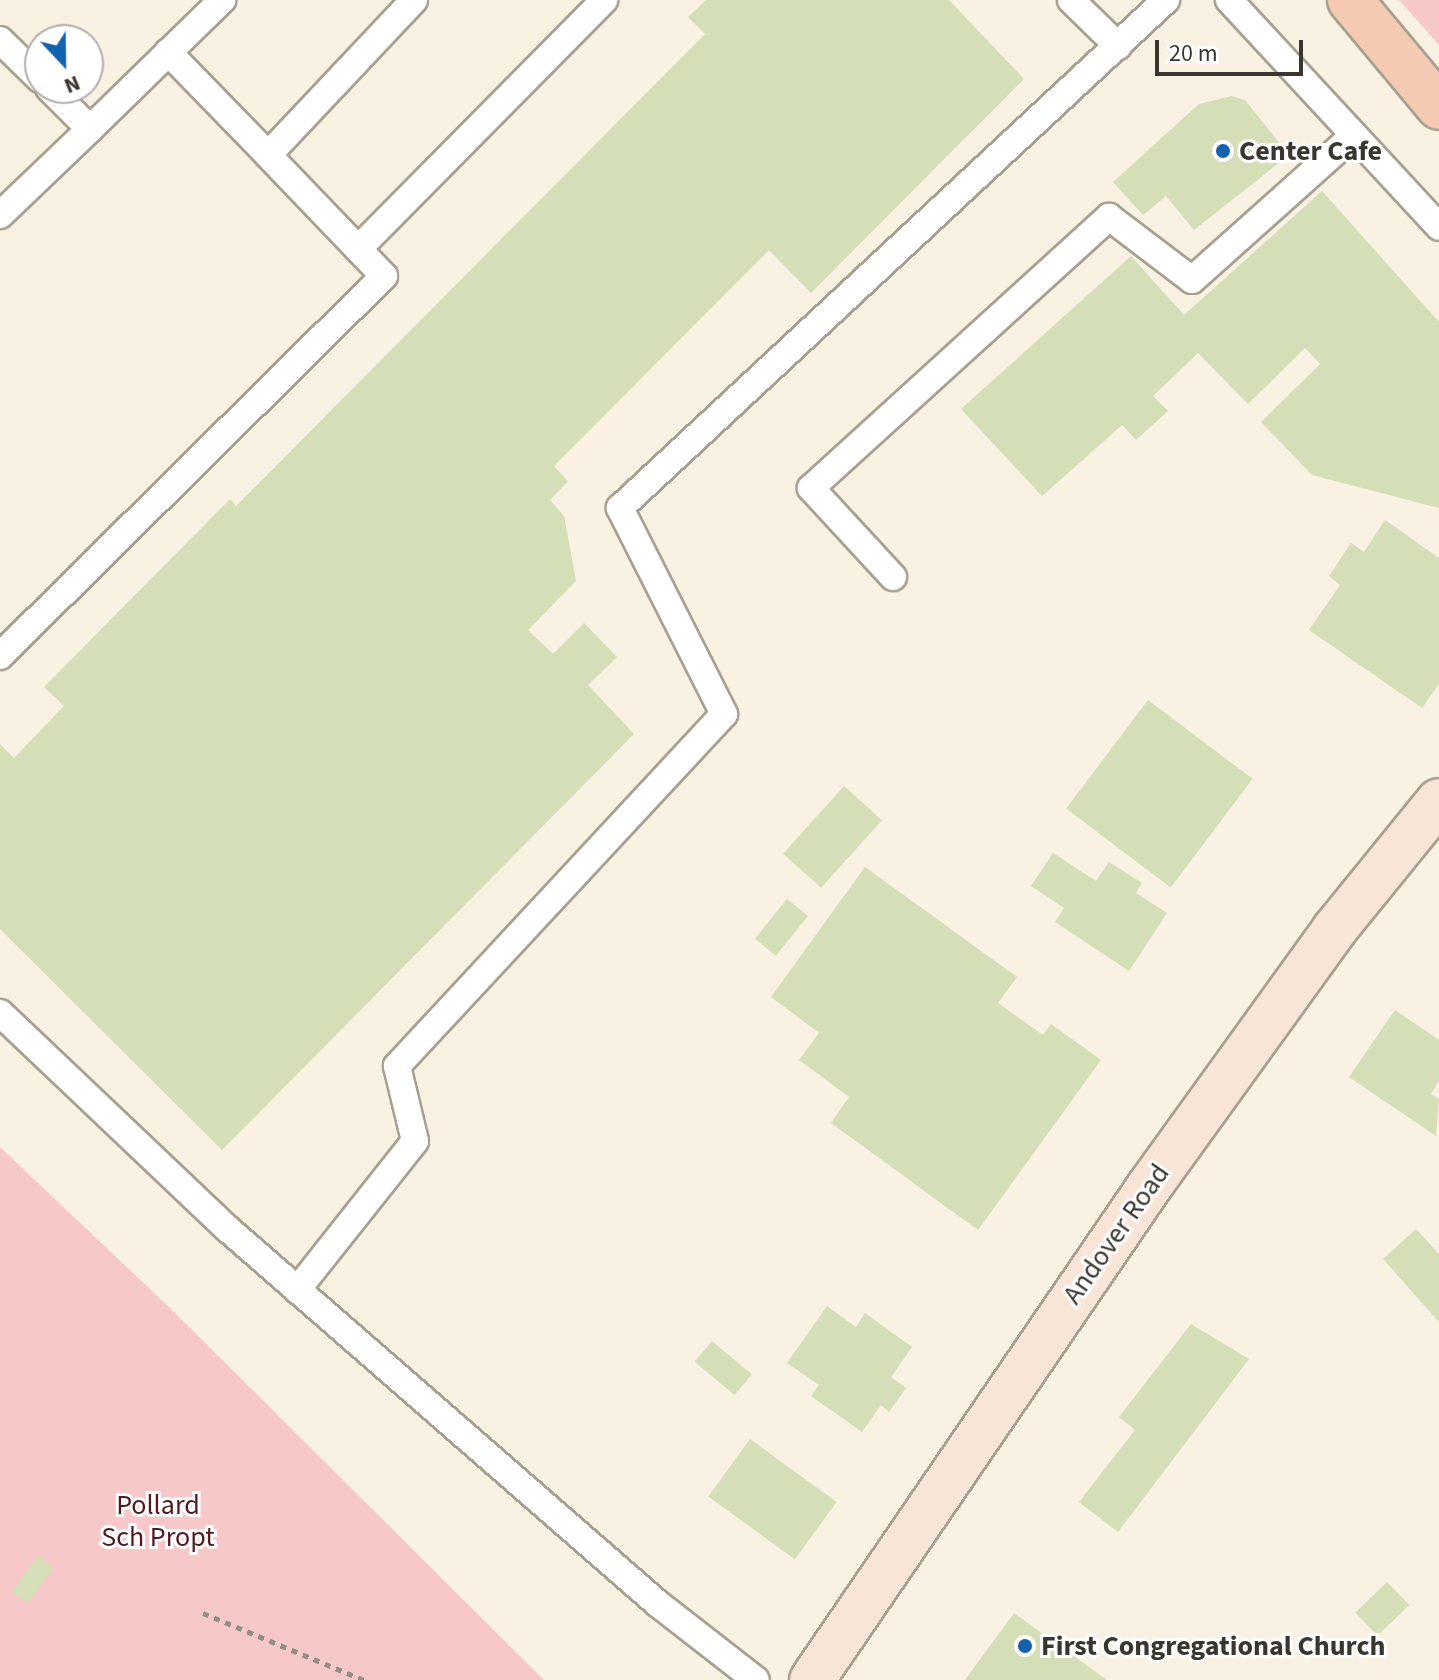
<!DOCTYPE html>
<style>
body{margin:0}
#map{position:relative;width:1439px;height:1680px;overflow:hidden;background:#f9f1e1;font-family:"Source Sans 3",sans-serif}
div>[style]{position:absolute}
.green>*{inset:0;background:#f6c8c8}
.building>*{inset:0;background:#d4deb7;transform-origin:0 0}
.path>*{height:5px;margin-top:-2.5px;transform-origin:0;background:repeating-linear-gradient(90deg,#948f83 0 6px,transparent 0 12px)}
.roads{filter:drop-shadow(2px 0 #a7a090) drop-shadow(-2px 0 #a7a090) drop-shadow(0 2px #a7a090) drop-shadow(0 -2px #a7a090)}
.service>*{height:26px;margin:-13px;padding:0 13px;transform-origin:13px;border-radius:13px;background:#fff}
.secondary>*{height:44px;margin:-22px;padding:0 22px;transform-origin:22px;border-radius:22px;background:#f9e5d8}
.primary>*{height:44px;margin:-22px;padding:0 22px;transform-origin:22px;border-radius:22px;background:#f4cbb2}
.dots>*{width:22px;height:22px;translate:-50% -50%;box-sizing:border-box;border:4px solid #fff;border-radius:50%}
span{translate:-50% -50%;white-space:nowrap;text-align:center;line-height:1.15;-webkit-text-stroke:6px #fff;paint-order:stroke}
.poi-label{font-size:28px;color:#39362f;font-weight:700}
.left{translate:0 -50%;text-align:left}
.street-label{font-size:28px;color:#39362f}
.park-label{font-size:28px;color:#521a1e}
.north{position:absolute;left:24px;top:24px;width:80px;height:80px;box-sizing:border-box;background:#fff;border:2px solid #b0afac;border-radius:50%;rotate:158deg;font-size:22px;font-weight:700;line-height:32px;text-align:center;color:#39362f}
.north::after{content:'';display:block;margin:auto;width:28px;height:36px;background:#1362b0;clip-path:polygon(50% 0,100% 100%,50% 72%,0 100%)}
.scale{position:absolute;left:1155px;top:40px;width:148px;height:36px;box-sizing:border-box;border:4px solid #39362f;border-top:0;padding-left:10px;font-size:24px;line-height:28px;white-space:nowrap;color:#39362f;-webkit-text-stroke:6px #fff;paint-order:stroke}
</style>
<div id="map">
<div class="green">
<i style="clip-path:polygon(1399px 0,1439px 0,1439px 45px)"></i>
<i style="clip-path:polygon(0 1147px,173px 1311px,544px 1680px,0 1680px)"></i>
</div>
<div class="building">
<i style="clip-path:polygon(706px 0,949px 0,1024px 79px,811px 293px,769px 250px,554px 466px,568px 481px,550px 500px,564px 516px,576px 581px,528px 630px,553px 654px,584px 623px,617px 657px,588px 685px,634px 734px,222px 1150px,0 929px,0 744px,14px 758px,64px 706px,44px 687px,230px 499px,236px 506px,705px 34px,688px 17px)"></i>
<i style="clip-path:polygon(1232px 96px,1245px 100px,1289px 155px,1194px 230px,1166px 196px,1143px 215px,1113px 182px,1199px 104px)"></i>
<i style="clip-path:polygon(1322px 191px,1439px 322px,1439px 508px,1312px 475px,1261px 422px,1320px 364px,1305px 348px,1248px 404px,1198px 353px,1153px 396px,1168px 411px,1136px 440px,1122px 425px,1042px 496px,961px 409px,1131px 256px,1184px 315px)"></i>
<i style="clip-path:polygon(1385px 520px,1439px 558px,1439px 684px,1422px 708px,1309px 630px,1340px 585px,1329px 576px,1351px 543px,1364px 552px)"></i>
<i style="left:1148px;top:700px;width:131px;height:136px;rotate:37deg"></i>
<i style="left:844px;top:786px;width:51px;height:91px;rotate:42deg"></i>
<i style="clip-path:polygon(1053px 853px,1096px 881px,1109px 862px,1142px 883px,1136px 893px,1167px 913px,1129px 971px,1055px 922px,1064px 908px,1031px 886px)"></i>
<i style="clip-path:polygon(865px 867px,1017px 977px,998px 1003px,1043px 1035px,1051px 1024px,1101px 1060px,978px 1230px,831px 1123px,849px 1097px,799px 1060px,819px 1033px,771px 997px)"></i>
<i style="left:787px;top:899px;width:27px;height:51px;rotate:39deg"></i>
<i style="clip-path:polygon(1395px 1010px,1439px 1040px,1439px 1081px,1431px 1094px,1439px 1099px,1436px 1136px,1349px 1077px)"></i>
<i style="clip-path:polygon(1416px 1229px,1439px 1254px,1439px 1322px,1383px 1259px)"></i>
<i style="clip-path:polygon(827px 1306px,856px 1327px,865px 1313px,912px 1347px,891px 1377px,906px 1388px,889px 1412px,881px 1405px,862px 1432px,811px 1396px,819px 1385px,787px 1363px)"></i>
<i style="clip-path:polygon(1191px 1324px,1249px 1359px,1118px 1532px,1079px 1502px,1135px 1430px,1119px 1417px)"></i>
<i style="left:712px;top:1341px;width:52px;height:27px;rotate:40deg"></i>
<i style="left:750px;top:1439px;width:107px;height:71px;rotate:36deg"></i>
<i style="left:38px;top:1556px;width:20px;height:44px;rotate:37deg"></i>
<i style="left:1387px;top:1582px;width:32px;height:44px;rotate:46deg"></i>
<i style="clip-path:polygon(1014px 1613px,1107px 1680px,965px 1680px)"></i>
</div>
<div class="path">
<i style="left:203px;top:1613px;width:174px;rotate:22.6deg"></i>
</div>
<div class="roads">
<div class="service">
<i style="left:1071px;top:0;width:66px;rotate:44.4deg"></i>
<i style="left:1229px;top:0;width:309px;rotate:47.2deg"></i>
<i style="left:0;top:40px;width:56px;rotate:44.3deg"></i>
<i style="left:168px;top:52px;width:144px;rotate:45.8deg"></i>
<i style="left:49px;top:88px;width:58px;rotate:45deg"></i>
<i style="left:90px;top:129px;width:185px;rotate:-44.3deg"></i>
<i style="left:0;top:215px;width:124px;rotate:-43.7deg"></i>
<i style="left:358px;top:249px;width:350px;rotate:-45.3deg"></i>
<i style="left:893px;top:577px;width:121px;rotate:-132.7deg"></i>
<i style="left:811px;top:488px;width:403px;rotate:-42.3deg"></i>
<i style="left:1109px;top:217px;width:104px;rotate:37.2deg"></i>
<i style="left:1192px;top:280px;width:217px;rotate:-41.8deg"></i>
<i style="left:0;top:656px;width:540px;rotate:-44.7deg"></i>
<i style="left:384px;top:276px;width:168px;rotate:-133.8deg"></i>
<i style="left:268px;top:155px;width:213px;rotate:-46.7deg"></i>
<i style="left:0;top:1013px;width:315px;rotate:43.5deg"></i>
<i style="left:229px;top:1230px;width:568px;rotate:41.07deg"></i>
<i style="left:657px;top:1603px;width:125px;rotate:37.9deg"></i>
<i style="left:297px;top:1290px;width:190px;rotate:-51.6deg"></i>
<i style="left:415px;top:1141px;width:77px;rotate:-103.5deg"></i>
<i style="left:397px;top:1066px;width:480px;rotate:-47.1deg"></i>
<i style="left:724px;top:714px;width:231px;rotate:-116.8deg"></i>
<i style="left:620px;top:508px;width:746px;rotate:-42.94deg"></i>
</div>
<div class="secondary">
<i style="left:812px;top:1680px;width:601px;rotate:-55.65deg"></i>
<i style="left:1151px;top:1184px;width:313px;rotate:-54.2deg"></i>
<i style="left:1334px;top:930px;width:166px;rotate:-50.9deg"></i>
</div>
<div class="primary">
<i style="left:1350px;top:0;width:139px;rotate:50.2deg"></i>
</div>
</div>
<div class="dots">
<i style="left:1223px;top:151px;background:#1362b0"></i>
<i style="left:1025px;top:1646px;background:#1362b0"></i>
</div>
<div class="poi-label">
<span class="left" style="left:1239px;top:151px">Center Cafe</span>
<span class="left" style="left:1041px;top:1646px">First Congregational Church</span>
</div>
<div class="street-label">
<span style="left:1116px;top:1234px;rotate:-55deg">Andover Road</span>
</div>
<div class="park-label">
<span style="left:158px;top:1521px">Pollard<br>Sch Propt</span>
</div>
<div class="north">N</div>
<div class="scale">20 m</div>
</div>
